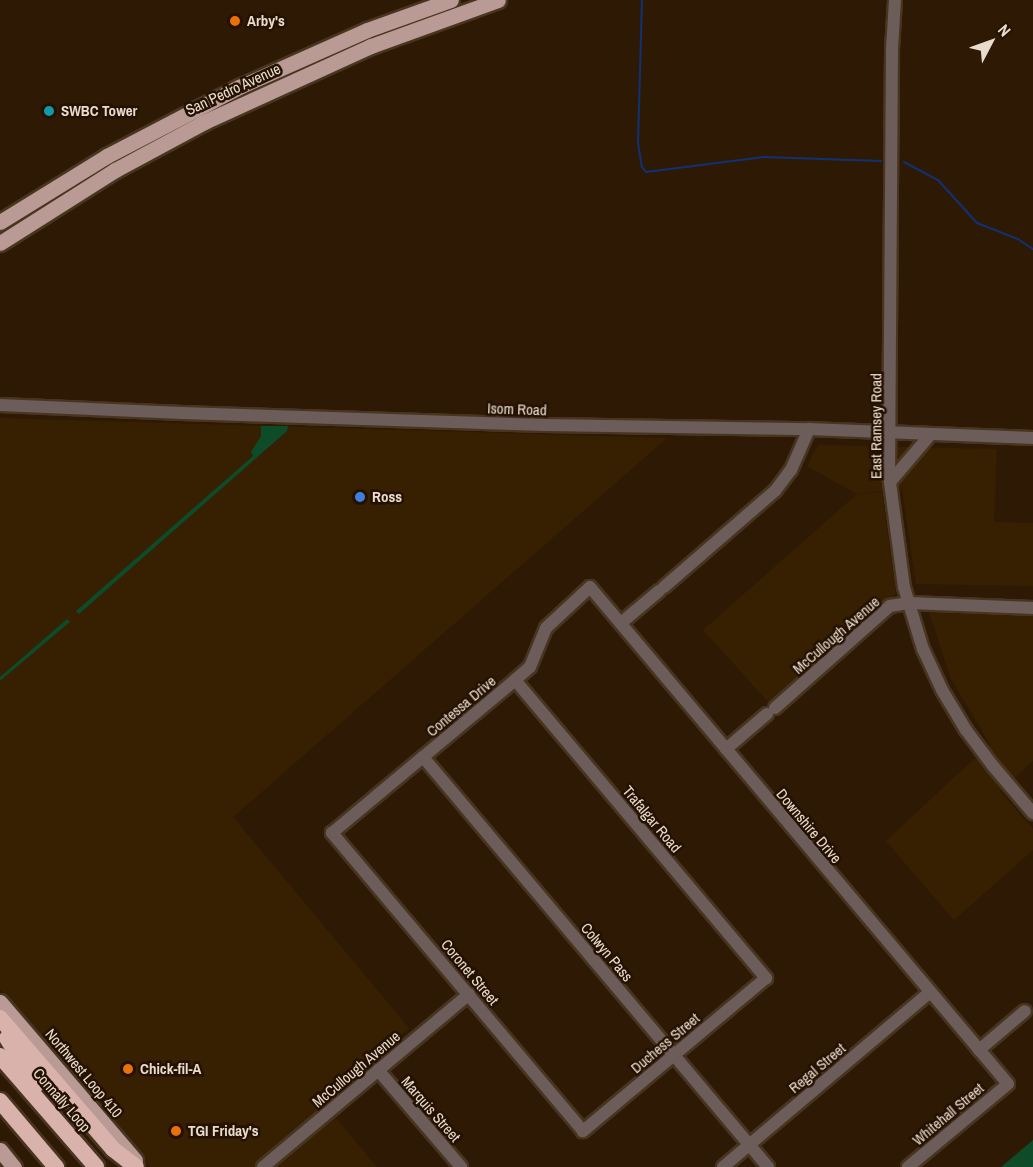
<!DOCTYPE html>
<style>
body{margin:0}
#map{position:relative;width:1033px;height:1167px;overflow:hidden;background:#2e1a04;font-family:"Archivo Narrow",sans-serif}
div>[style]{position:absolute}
.built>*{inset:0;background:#371f02}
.green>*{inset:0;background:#0d4b29}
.stream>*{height:2px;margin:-1px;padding:0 1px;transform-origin:1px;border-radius:1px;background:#113175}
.roads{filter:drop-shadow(2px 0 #483520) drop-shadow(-2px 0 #483520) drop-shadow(0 2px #483520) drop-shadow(0 -2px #483520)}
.minor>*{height:12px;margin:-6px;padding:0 6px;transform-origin:6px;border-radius:6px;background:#6c5c5a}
.major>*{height:15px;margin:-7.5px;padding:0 7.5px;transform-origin:7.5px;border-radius:7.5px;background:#ba9a95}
.highway>*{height:16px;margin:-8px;padding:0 8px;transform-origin:8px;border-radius:8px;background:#d9b2ac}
.dots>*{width:16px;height:16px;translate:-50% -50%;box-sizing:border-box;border:3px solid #241100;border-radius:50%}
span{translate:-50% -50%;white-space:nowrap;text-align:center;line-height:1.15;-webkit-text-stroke:5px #241100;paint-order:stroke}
.poi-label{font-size:15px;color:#e9dccf;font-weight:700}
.left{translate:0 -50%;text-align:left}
.street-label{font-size:15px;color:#e9dccf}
.north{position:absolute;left:961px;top:12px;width:60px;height:60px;-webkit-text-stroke:4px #241100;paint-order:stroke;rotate:49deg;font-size:16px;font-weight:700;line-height:24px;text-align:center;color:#e9dccf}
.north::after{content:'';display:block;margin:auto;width:21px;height:27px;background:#e9dccf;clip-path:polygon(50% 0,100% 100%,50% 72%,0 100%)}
</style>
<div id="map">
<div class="built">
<i style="clip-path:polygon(0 418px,667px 438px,233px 817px,409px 1028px,323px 1103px,377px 1167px,150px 1167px,0 989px)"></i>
<i style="clip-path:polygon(818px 445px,997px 449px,994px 522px,1033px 523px,1033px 586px,916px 584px,902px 489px,857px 494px,807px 466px)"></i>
<i style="clip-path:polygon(882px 492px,896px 594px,771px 705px,703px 630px,857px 494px)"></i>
<i style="clip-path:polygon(929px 612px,1033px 616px,1033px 761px,1000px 791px,1033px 829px,1033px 850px,954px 920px,886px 841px,990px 744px,951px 679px)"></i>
</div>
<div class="green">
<i style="clip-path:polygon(261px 426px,288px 426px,287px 431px,79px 614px,76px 611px,253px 456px,251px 452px,261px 436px)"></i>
<i style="clip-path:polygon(67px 619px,70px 622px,0 681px,0 677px)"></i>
<i style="clip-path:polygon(1033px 1140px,1033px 1167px,1001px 1167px)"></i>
</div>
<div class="stream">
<i style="left:642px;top:0;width:143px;rotate:91.6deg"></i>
<i style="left:638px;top:143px;width:24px;rotate:81deg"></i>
<i style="left:642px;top:167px;width:6px;rotate:51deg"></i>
<i style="left:646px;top:172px;width:119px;rotate:-7.2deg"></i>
<i style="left:764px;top:157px;width:117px;rotate:2deg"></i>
<i style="left:904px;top:162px;width:38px;rotate:28deg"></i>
<i style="left:938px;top:180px;width:58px;rotate:47.8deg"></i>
<i style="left:977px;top:223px;width:44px;rotate:21.3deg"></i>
<i style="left:1018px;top:239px;width:18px;rotate:34deg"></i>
</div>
<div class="roads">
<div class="minor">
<i style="left:895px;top:0;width:49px;rotate:93.5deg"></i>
<i style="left:892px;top:49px;width:426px;rotate:90.4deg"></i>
<i style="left:889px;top:475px;width:113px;rotate:82.4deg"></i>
<i style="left:904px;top:587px;width:65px;rotate:73deg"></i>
<i style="left:923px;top:649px;width:45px;rotate:65.1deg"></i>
<i style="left:942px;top:690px;width:47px;rotate:59deg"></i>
<i style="left:966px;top:730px;width:45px;rotate:53.1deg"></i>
<i style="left:993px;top:766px;width:62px;rotate:49.6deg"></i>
<i style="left:0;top:405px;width:182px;rotate:2.5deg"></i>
<i style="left:182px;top:413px;width:364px;rotate:1.9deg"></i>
<i style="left:546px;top:425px;width:263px;rotate:0.9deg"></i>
<i style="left:809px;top:429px;width:224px;rotate:2.3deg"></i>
<i style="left:890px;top:482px;width:62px;rotate:-49.6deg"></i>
<i style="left:664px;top:587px;width:147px;rotate:-40.9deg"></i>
<i style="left:775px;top:491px;width:26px;rotate:-53deg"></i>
<i style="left:791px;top:470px;width:45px;rotate:-66.3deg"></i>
<i style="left:621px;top:623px;width:50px;rotate:-40.1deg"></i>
<i style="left:515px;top:680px;width:390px;rotate:49.9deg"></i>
<i style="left:766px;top:978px;width:239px;rotate:140.1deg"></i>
<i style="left:583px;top:1131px;width:390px;rotate:-130.1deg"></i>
<i style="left:332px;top:833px;width:119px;rotate:-39.9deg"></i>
<i style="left:423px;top:757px;width:120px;rotate:-39.9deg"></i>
<i style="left:515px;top:680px;width:20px;rotate:-41deg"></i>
<i style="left:530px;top:667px;width:42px;rotate:-67.7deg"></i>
<i style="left:546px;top:628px;width:60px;rotate:-43deg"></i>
<i style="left:590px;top:587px;width:649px;rotate:49.93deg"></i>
<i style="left:1008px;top:1084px;width:130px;rotate:140.3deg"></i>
<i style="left:775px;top:708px;width:154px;rotate:-41.6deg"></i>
<i style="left:890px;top:606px;width:19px;rotate:-9deg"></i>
<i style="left:909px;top:603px;width:124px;rotate:2.3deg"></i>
<i style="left:726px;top:749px;width:54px;rotate:-40.5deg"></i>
<i style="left:423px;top:757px;width:536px;rotate:49.92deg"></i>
<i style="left:979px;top:1050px;width:60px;rotate:-40.3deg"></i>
<i style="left:378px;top:1070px;width:128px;rotate:49.4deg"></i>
<i style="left:263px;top:1167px;width:269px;rotate:-40deg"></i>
<i style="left:723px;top:1167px;width:271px;rotate:-40.2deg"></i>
</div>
<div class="major">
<i style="left:0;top:222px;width:126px;rotate:-31.7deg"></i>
<i style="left:107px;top:156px;width:149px;rotate:-27.6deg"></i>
<i style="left:239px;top:87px;width:140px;rotate:-24deg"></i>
<i style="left:367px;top:30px;width:89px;rotate:-19.7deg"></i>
<i style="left:0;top:243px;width:136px;rotate:-32.4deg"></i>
<i style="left:115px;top:170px;width:101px;rotate:-28.3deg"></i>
<i style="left:204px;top:122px;width:183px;rotate:-24.5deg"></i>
<i style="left:371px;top:46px;width:135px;rotate:-19.9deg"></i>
<i style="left:0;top:1002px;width:208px;rotate:49.5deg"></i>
<i style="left:0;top:1150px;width:22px;rotate:51deg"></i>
</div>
<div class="highway">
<i style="left:0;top:1018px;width:173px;rotate:49.2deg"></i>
<i style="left:113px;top:1149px;width:29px;rotate:38deg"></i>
<i style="left:7px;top:1038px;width:55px;rotate:58.3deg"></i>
<i style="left:0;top:1056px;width:147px;rotate:49.1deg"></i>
<i style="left:0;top:1101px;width:87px;rotate:49.7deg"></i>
</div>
</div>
<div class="dots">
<i style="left:235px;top:21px;background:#e8710a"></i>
<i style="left:49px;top:111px;background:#0f9aa8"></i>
<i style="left:360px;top:497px;background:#3f7fe0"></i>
<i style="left:128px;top:1069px;background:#e8710a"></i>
<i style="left:176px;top:1131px;background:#e8710a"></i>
</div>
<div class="poi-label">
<span class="left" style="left:247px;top:21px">Arby's</span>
<span class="left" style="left:61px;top:111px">SWBC Tower</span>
<span class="left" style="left:372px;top:497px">Ross</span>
<span class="left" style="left:140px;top:1069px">Chick-fil-A</span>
<span class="left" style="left:188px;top:1131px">TGI Friday's</span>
</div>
<div class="street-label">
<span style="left:233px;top:89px;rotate:-25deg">San Pedro Avenue</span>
<span style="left:517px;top:409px;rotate:2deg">Isom Road</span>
<span style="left:876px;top:426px;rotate:-90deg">East Ramsey Road</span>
<span style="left:836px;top:635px;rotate:-41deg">McCullough Avenue</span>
<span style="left:461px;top:706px;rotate:-40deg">Contessa Drive</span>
<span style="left:652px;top:819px;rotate:50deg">Trafalgar Road</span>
<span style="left:809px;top:826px;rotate:50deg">Downshire Drive</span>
<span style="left:607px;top:952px;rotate:50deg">Colwyn Pass</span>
<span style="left:470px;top:972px;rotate:50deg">Coronet Street</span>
<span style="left:665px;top:1043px;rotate:-40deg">Duchess Street</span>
<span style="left:817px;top:1068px;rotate:-40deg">Regal Street</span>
<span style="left:356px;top:1069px;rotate:-40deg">McCullough Avenue</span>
<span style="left:84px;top:1073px;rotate:50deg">Northwest Loop 410</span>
<span style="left:62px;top:1100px;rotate:49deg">Connally Loop</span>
<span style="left:431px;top:1109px;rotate:49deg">Marquis Street</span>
<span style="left:948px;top:1114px;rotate:-40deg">Whitehall Street</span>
</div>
<div class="north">N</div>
</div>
